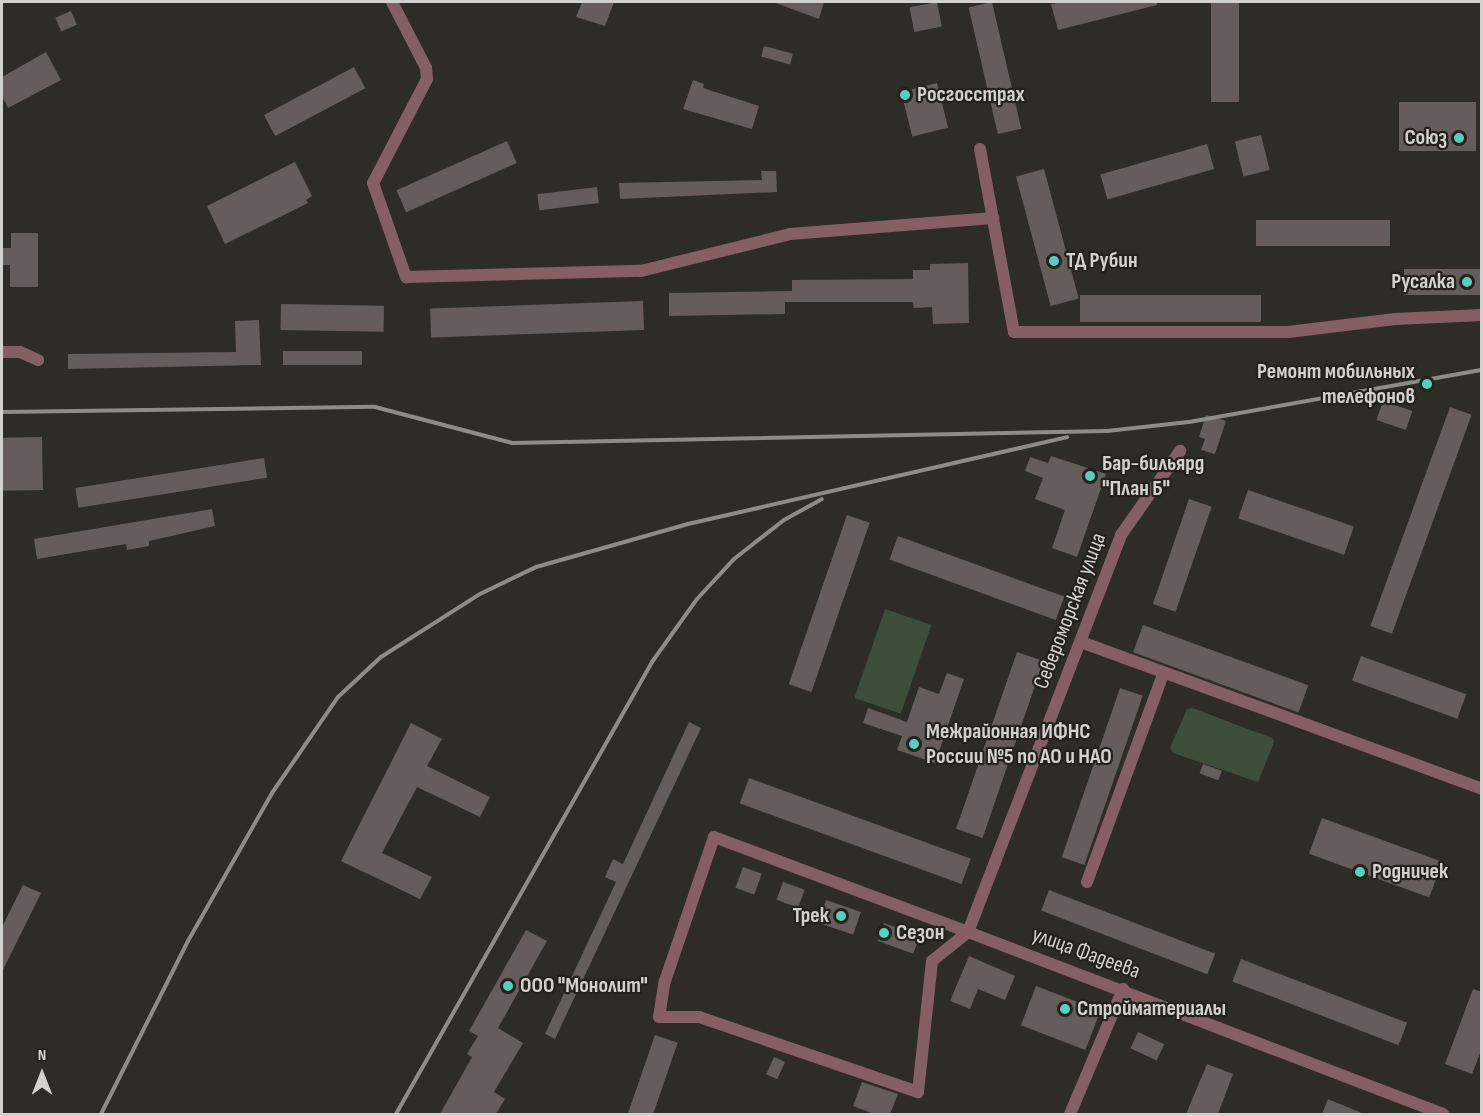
<!DOCTYPE html>
<meta charset="utf-8">
<style>
body{margin:0}
#map{position:relative;width:1483px;height:1116px;overflow:hidden;background:#2e2c27;font-family:"Sofia Sans Condensed",sans-serif}
div>[style]{position:absolute}
.green>*{inset:0;background:#3d4f3b;transform-origin:0 0}
.building>*{inset:0;background:#645d5b;transform-origin:0 0}
.minor>*{height:12px;margin:-6px;padding:0 6px;transform-origin:6px;border-radius:6px;background:#855f61}
.tertiary>*{height:12px;margin:-6px;padding:0 6px;transform-origin:6px;border-radius:6px;background:#855f61}
.rail>*{height:4px;margin:-2px;padding:0 2px;transform-origin:2px;border-radius:2px;background:#8d8c88}
.dots>*{width:16px;height:16px;translate:-50% -50%;box-sizing:border-box;border:3px solid #24221d;border-radius:50%}
span{translate:-50% -50%;white-space:nowrap;text-align:center;line-height:1.15;-webkit-text-stroke:4.5px #24221d;paint-order:stroke}
.poi-label{font-size:22px;color:#d2d1ce;font-weight:700}
.left{translate:0 -50%;text-align:left}
.right{translate:-100% -50%;text-align:right}
.street-label{font-size:22px;color:#d2d1ce}
.frame{position:absolute;inset:0;border:3px solid #d2d1ce;pointer-events:none}
.north{position:absolute;left:12px;top:1044px;width:60px;height:60px;-webkit-text-stroke:4px #24221d;paint-order:stroke;rotate:0deg;font-size:16px;font-weight:700;line-height:24px;text-align:center;color:#d2d1ce}
.north::after{content:'';display:block;margin:auto;width:21px;height:27px;background:#d2d1ce;clip-path:polygon(50% 0,100% 100%,50% 72%,0 100%)}
</style>
<div id="map">
<div class="green">
<i style="left:885px;top:609px;width:49px;height:94px;rotate:19deg"></i>
<i style="clip-path:polygon(1192px 708px,1272px 738px,1274px 742px,1258px 782px,1173px 753px,1170px 748px,1187px 709px)"></i>
</div>
<div class="building">
<i style="clip-path:polygon(582px 2px,614px 2px,605px 26px,576px 17px)"></i>
<i style="clip-path:polygon(773px 2px,824px 2px,819px 19px)"></i>
<i style="left:937px;top:2px;width:25px;height:28px;rotate:79deg"></i>
<i style="left:992px;top:2px;width:130px;height:24px;rotate:77deg"></i>
<i style="clip-path:polygon(1063px 2px,1157px 2px,1157px 5px,1058px 30px,1051px 4px)"></i>
<i style="left:1211px;top:2px;width:28px;height:100px"></i>
<i style="left:71px;top:11px;width:15px;height:17px;rotate:67deg"></i>
<i style="left:764px;top:46px;width:30px;height:11px;rotate:15deg"></i>
<i style="clip-path:polygon(46px 52px,61px 80px,8px 108px,2px 96px,2px 77px)"></i>
<i style="left:354px;top:67px;width:24px;height:102px;rotate:62deg"></i>
<i style="clip-path:polygon(693px 80px,704px 84px,703px 88px,759px 106px,752px 129px,683px 109px)"></i>
<i style="left:937px;top:83px;width:46px;height:37px;rotate:76deg"></i>
<i style="left:1399px;top:102px;width:77px;height:49px"></i>
<i style="left:1261px;top:135px;width:36px;height:27px;rotate:76deg"></i>
<i style="left:507px;top:141px;width:24px;height:121px;rotate:66deg"></i>
<i style="left:1207px;top:144px;width:26px;height:111px;rotate:74deg"></i>
<i style="clip-path:polygon(295px 162px,312px 196px,306px 200px,308px 203px,225px 244px,207px 206px)"></i>
<i style="left:1044px;top:169px;width:134px;height:29px;rotate:75deg"></i>
<i style="clip-path:polygon(761px 171px,776px 171px,777px 192px,620px 199px,619px 183px,762px 180px)"></i>
<i style="left:597px;top:187px;width:16px;height:60px;rotate:83deg"></i>
<i style="left:1390px;top:220px;width:26px;height:134px;rotate:90deg"></i>
<i style="clip-path:polygon(11px 233px,38px 233px,38px 287px,10px 287px,10px 265px,2px 265px,2px 248px,11px 248px)"></i>
<i style="clip-path:polygon(968px 263px,969px 323px,933px 324px,932px 307px,914px 308px,913px 302px,785px 302px,785px 314px,669px 316px,669px 293px,792px 291px,792px 280px,913px 279px,913px 270px,930px 270px,930px 264px)"></i>
<i style="left:1404px;top:269px;width:78px;height:26px"></i>
<i style="left:1261px;top:295px;width:27px;height:181px;rotate:90deg"></i>
<i style="left:643px;top:301px;width:29px;height:213px;rotate:88deg"></i>
<i style="left:281px;top:304px;width:103px;height:26px;rotate:1deg"></i>
<i style="clip-path:polygon(259px 320px,261px 365px,68px 369px,68px 354px,236px 352px,235px 321px)"></i>
<i style="left:362px;top:351px;width:14px;height:79px;rotate:90deg"></i>
<i style="left:1383px;top:401px;width:31px;height:20px;rotate:19deg"></i>
<i style="left:1450px;top:407px;width:23px;height:233px;rotate:20deg"></i>
<i style="clip-path:polygon(1206px 415px,1226px 421px,1215px 454px,1201px 450px,1205px 439px,1199px 437px)"></i>
<i style="left:42px;top:437px;width:53px;height:40px;rotate:89deg"></i>
<i style="clip-path:polygon(1051px 456px,1106px 474px,1077px 557px,1052px 548px,1065px 510px,1035px 499px,1043px 478px,1025px 471px,1030px 457px,1048px 463px)"></i>
<i style="left:264px;top:458px;width:20px;height:191px;rotate:81deg"></i>
<i style="left:1248px;top:490px;width:112px;height:30px;rotate:19deg"></i>
<i style="left:1189px;top:499px;width:24px;height:111px;rotate:19deg"></i>
<i style="clip-path:polygon(212px 509px,215px 526px,149px 541px,149px 546px,127px 550px,126px 544px,37px 559px,34px 539px)"></i>
<i style="left:847px;top:515px;width:24px;height:179px;rotate:19deg"></i>
<i style="left:898px;top:536px;width:177px;height:25px;rotate:20deg"></i>
<i style="left:1143px;top:625px;width:176px;height:29px;rotate:20deg"></i>
<i style="left:1017px;top:652px;width:28px;height:187px;rotate:19deg"></i>
<i style="left:1361px;top:656px;width:112px;height:26px;rotate:20deg"></i>
<i style="clip-path:polygon(947px 673px,964px 679px,935px 763px,897px 750px,902px 736px,863px 723px,868px 708px,907px 722px,919px 687px,939px 694px)"></i>
<i style="left:1120px;top:688px;width:24px;height:179px;rotate:19deg"></i>
<i style="clip-path:polygon(689px 722px,701px 728px,555px 1039px,545px 1034px,616px 882px,605px 877px,613px 859px,623px 864px)"></i>
<i style="clip-path:polygon(411px 723px,442px 739px,427px 766px,490px 797px,480px 817px,417px 787px,382px 853px,432px 877px,420px 899px,341px 861px)"></i>
<i style="left:1203px;top:764px;width:20px;height:10px;rotate:20deg"></i>
<i style="left:749px;top:778px;width:236px;height:27px;rotate:20deg"></i>
<i style="left:1322px;top:818px;width:128px;height:38px;rotate:20deg"></i>
<i style="left:743px;top:867px;width:20px;height:22px;rotate:20deg"></i>
<i style="left:783px;top:882px;width:23px;height:19px;rotate:20deg"></i>
<i style="clip-path:polygon(23px 885px,41px 893px,2px 972px,2px 927px)"></i>
<i style="left:1049px;top:890px;width:178px;height:22px;rotate:21deg"></i>
<i style="left:826px;top:900px;width:37px;height:24px;rotate:19deg"></i>
<i style="left:884px;top:923px;width:38px;height:19px;rotate:20deg"></i>
<i style="clip-path:polygon(526px 930px,547px 941px,498px 1028px,523px 1043px,494px 1092px,505px 1099px,496px 1114px,440px 1114px,472px 1057px,467px 1054px,478px 1036px,469px 1031px)"></i>
<i style="clip-path:polygon(969px 956px,1015px 976px,1005px 1000px,978px 989px,970px 1009px,950px 1001px)"></i>
<i style="left:1241px;top:959px;width:178px;height:24px;rotate:21deg"></i>
<i style="left:1036px;top:986px;width:69px;height:42px;rotate:21deg"></i>
<i style="clip-path:polygon(1473px 989px,1482px 992px,1482px 1048px,1472px 1074px,1445px 1064px)"></i>
<i style="left:1138px;top:1032px;width:29px;height:18px;rotate:25deg"></i>
<i style="left:655px;top:1035px;width:24px;height:85px;rotate:19deg"></i>
<i style="left:774px;top:1057px;width:12px;height:19px;rotate:24deg"></i>
<i style="clip-path:polygon(1207px 1064px,1233px 1074px,1218px 1114px,1186px 1114px)"></i>
<i style="clip-path:polygon(862px 1082px,898px 1094px,890px 1114px,874px 1114px,853px 1106px)"></i>
<i style="clip-path:polygon(1328px 1099px,1364px 1114px,1322px 1114px)"></i>
</div>
<div class="minor">
<i style="left:392px;top:2px;width:74px;rotate:62.7deg"></i>
<i style="left:426px;top:68px;width:11px;rotate:85deg"></i>
<i style="left:427px;top:79px;width:117px;rotate:117.4deg"></i>
<i style="left:373px;top:183px;width:100px;rotate:70.7deg"></i>
<i style="left:406px;top:277px;width:235px;rotate:-1.5deg"></i>
<i style="left:641px;top:271px;width:154px;rotate:-13.9deg"></i>
<i style="left:790px;top:234px;width:204px;rotate:-4.5deg"></i>
<i style="left:980px;top:149px;width:186px;rotate:79.5deg"></i>
<i style="left:1014px;top:332px;width:274px"></i>
<i style="left:1288px;top:332px;width:108px;rotate:-6.9deg"></i>
<i style="left:1395px;top:319px;width:87px;rotate:-2.6deg"></i>
<i style="left:2px;top:352px;width:18px"></i>
<i style="left:20px;top:352px;width:20px;rotate:24deg"></i>
<i style="left:1081px;top:642px;width:427px;rotate:20.1deg"></i>
<i style="left:714px;top:837px;width:271px;rotate:20.5deg"></i>
<i style="left:968px;top:932px;width:46px;rotate:141.1deg"></i>
<i style="left:932px;top:961px;width:132px;rotate:96.1deg"></i>
<i style="left:918px;top:1092px;width:231px;rotate:-161.1deg"></i>
<i style="left:699px;top:1017px;width:40px;rotate:180deg"></i>
<i style="left:659px;top:1017px;width:36px;rotate:-81deg"></i>
<i style="left:665px;top:981px;width:152px;rotate:-71.2deg"></i>
<i style="left:1087px;top:882px;width:221px;rotate:-69.9deg"></i>
<i style="left:968px;top:932px;width:425px;rotate:-68.9deg"></i>
<i style="left:1121px;top:535px;width:103px;rotate:-54.9deg"></i>
<i style="left:1070px;top:1114px;width:136px;rotate:-67deg"></i>
</div>
<div class="tertiary">
<i style="left:968px;top:932px;width:509px;rotate:20.96deg"></i>
</div>
<div class="rail">
<i style="left:2px;top:412px;width:373px;rotate:-0.8deg"></i>
<i style="left:375px;top:407px;width:142px;rotate:14.7deg"></i>
<i style="left:512px;top:443px;width:595px;rotate:-1.16deg"></i>
<i style="left:1107px;top:431px;width:82px;rotate:-6.3deg"></i>
<i style="left:1189px;top:422px;width:298px;rotate:-10.1deg"></i>
<i style="left:101px;top:1114px;width:194px;rotate:-63.3deg"></i>
<i style="left:188px;top:941px;width:170px;rotate:-60.4deg"></i>
<i style="left:272px;top:793px;width:116px;rotate:-55.5deg"></i>
<i style="left:338px;top:697px;width:59px;rotate:-42.9deg"></i>
<i style="left:381px;top:657px;width:117px;rotate:-32.5deg"></i>
<i style="left:480px;top:594px;width:62px;rotate:-25.7deg"></i>
<i style="left:536px;top:567px;width:158px;rotate:-15.8deg"></i>
<i style="left:688px;top:524px;width:389px;rotate:-12.9deg"></i>
<i style="left:396px;top:1114px;width:519px;rotate:-60.47deg"></i>
<i style="left:652px;top:662px;width:77px;rotate:-54.5deg"></i>
<i style="left:697px;top:599px;width:54px;rotate:-47.2deg"></i>
<i style="left:734px;top:559px;width:63px;rotate:-38deg"></i>
<i style="left:784px;top:520px;width:43px;rotate:-28.9deg"></i>
</div>
<div class="dots">
<i style="left:905px;top:95px;background:#59cebe"></i>
<i style="left:1459px;top:138px;background:#59cebe"></i>
<i style="left:1054px;top:261px;background:#59cebe"></i>
<i style="left:1467px;top:282px;background:#59cebe"></i>
<i style="left:1427px;top:384px;background:#59cebe"></i>
<i style="left:1090px;top:476px;background:#59cebe"></i>
<i style="left:914px;top:744px;background:#59cebe"></i>
<i style="left:1360px;top:872px;background:#59cebe"></i>
<i style="left:841px;top:916px;background:#59cebe"></i>
<i style="left:884px;top:933px;background:#59cebe"></i>
<i style="left:508px;top:986px;background:#59cebe"></i>
<i style="left:1065px;top:1009px;background:#59cebe"></i>
</div>
<div class="poi-label">
<span class="left" style="left:917px;top:95px">Росгосстрах</span>
<span class="right" style="left:1447px;top:138px">Союз</span>
<span class="left" style="left:1066px;top:261px">ТД Рубин</span>
<span class="right" style="left:1455px;top:282px">Русалка</span>
<span class="right" style="left:1415px;top:384px">Ремонт мобильных<br>телефонов</span>
<span class="left" style="left:1102px;top:476px">Бар-бильярд<br>"План Б"</span>
<span class="left" style="left:926px;top:744px">Межрайонная ИФНС<br>России №5 по АО и НАО</span>
<span class="left" style="left:1372px;top:872px">Родничек</span>
<span class="right" style="left:829px;top:916px">Трек</span>
<span class="left" style="left:896px;top:933px">Сезон</span>
<span class="left" style="left:520px;top:986px">ООО "Монолит"</span>
<span class="left" style="left:1077px;top:1009px">Стройматериалы</span>
</div>
<div class="street-label">
<span style="left:1070px;top:611px;rotate:-69deg">Североморская улица</span>
<span style="left:1086px;top:953px;rotate:20deg">улица Фадеева</span>
</div>
<div class="frame"></div>
<div class="north">N</div>
</div>
